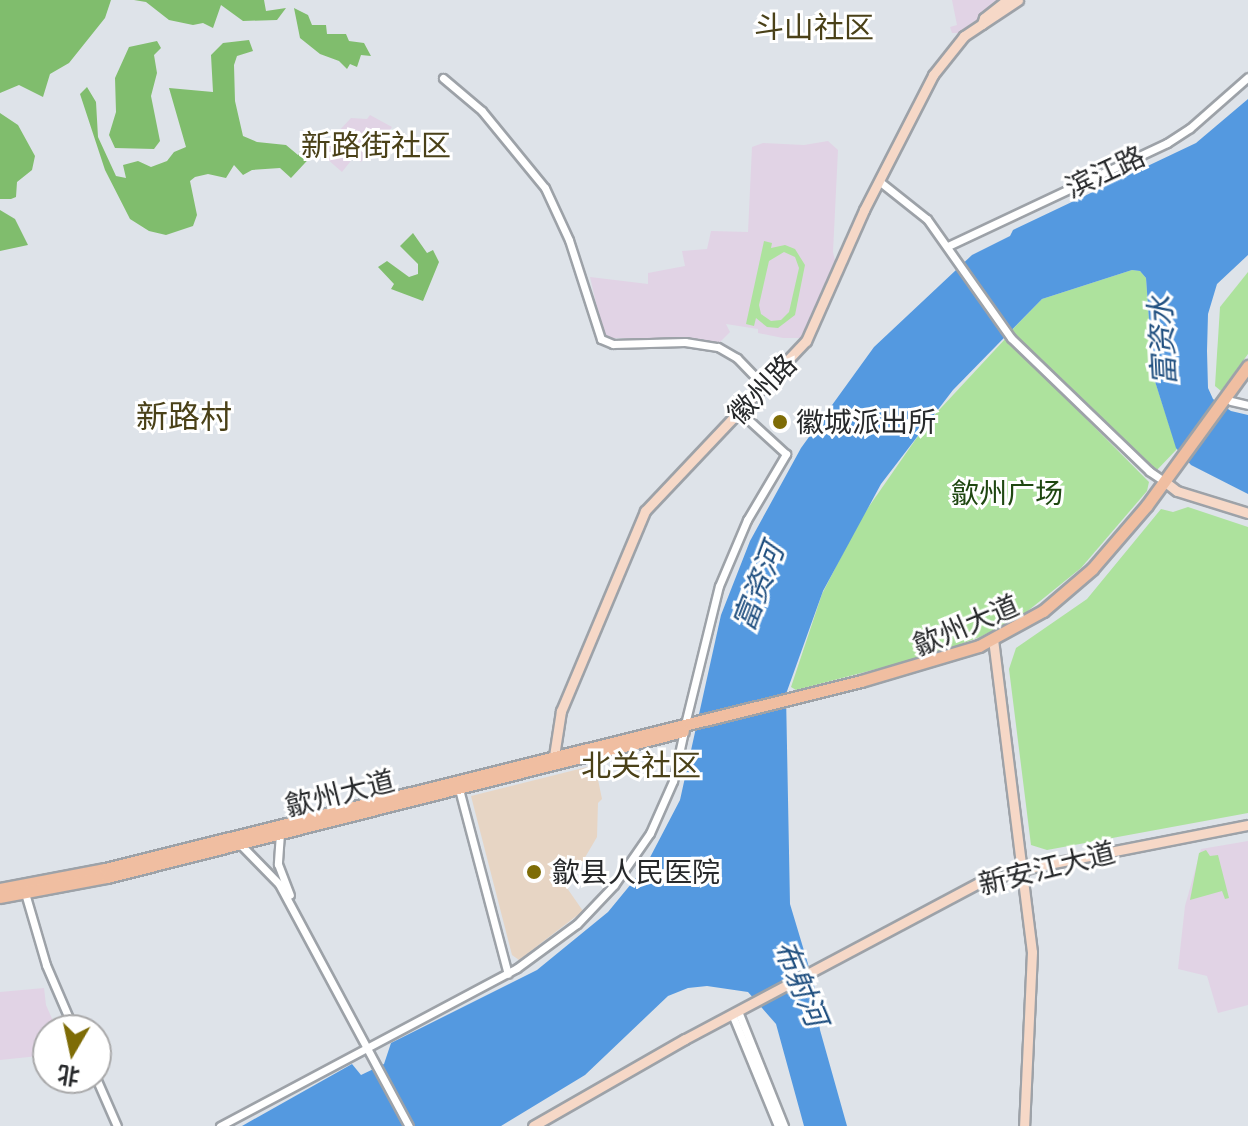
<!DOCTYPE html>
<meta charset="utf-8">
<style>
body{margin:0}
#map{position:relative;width:1248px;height:1126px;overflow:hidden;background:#dee3e9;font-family:Mulish,"Noto Sans SC",sans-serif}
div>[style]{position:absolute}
.education>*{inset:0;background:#e1d3e5}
.medical>*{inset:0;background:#e7d5c4}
.green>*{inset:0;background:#ade29d}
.forest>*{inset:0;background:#80bd6d}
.water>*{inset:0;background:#5499e0}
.roads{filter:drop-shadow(2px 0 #9da2a8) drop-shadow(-2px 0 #9da2a8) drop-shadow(0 2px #9da2a8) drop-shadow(0 -2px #9da2a8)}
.minor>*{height:7px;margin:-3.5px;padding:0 3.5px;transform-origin:3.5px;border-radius:3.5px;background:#fff}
.major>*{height:9px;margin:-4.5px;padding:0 4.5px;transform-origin:4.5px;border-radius:4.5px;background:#f6d8c7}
.highway>*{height:11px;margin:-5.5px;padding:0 5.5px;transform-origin:5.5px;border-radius:5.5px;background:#f0bea1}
.dots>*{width:22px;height:22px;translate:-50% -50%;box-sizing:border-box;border:4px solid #fff;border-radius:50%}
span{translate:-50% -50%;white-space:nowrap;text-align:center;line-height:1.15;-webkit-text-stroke:6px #fff;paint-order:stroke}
.street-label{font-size:28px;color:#27292b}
.poi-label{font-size:28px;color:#27292b}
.left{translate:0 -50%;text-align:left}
.park-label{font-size:28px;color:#1f4711}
.neighbourhood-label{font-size:30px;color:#4a4118}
.water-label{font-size:30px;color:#215080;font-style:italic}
.quarter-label{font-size:32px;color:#4a4118}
.north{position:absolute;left:32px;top:1014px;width:80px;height:80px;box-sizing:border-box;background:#fff;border:2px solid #a9a9aa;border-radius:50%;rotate:189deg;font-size:22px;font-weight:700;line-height:32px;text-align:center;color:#27292b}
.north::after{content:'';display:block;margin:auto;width:28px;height:36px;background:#7e6c06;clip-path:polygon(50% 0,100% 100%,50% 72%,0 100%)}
</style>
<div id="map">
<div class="education">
<i style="clip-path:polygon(952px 0,1002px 0,962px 33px,952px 33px,950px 27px,957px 25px)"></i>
<i style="clip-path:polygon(370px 115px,392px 127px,386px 136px,394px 142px,382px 157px,379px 154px,375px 158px,369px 153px,361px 162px,354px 157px,342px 172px,319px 152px,351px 118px,367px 119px)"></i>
<i style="clip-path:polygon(828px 141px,838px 150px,833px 252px,836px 265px,806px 338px,783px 338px,758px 333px,758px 329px,726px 324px,730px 332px,719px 343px,675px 338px,604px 338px,590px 277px,648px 284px,648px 273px,685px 266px,682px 251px,707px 249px,711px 231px,748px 232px,752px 147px,763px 143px,804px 145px)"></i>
<i style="clip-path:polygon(1248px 841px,1248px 1005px,1218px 1013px,1207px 976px,1178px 969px,1185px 906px,1201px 849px)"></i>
<i style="clip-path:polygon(44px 988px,46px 1005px,57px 1030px,48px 1030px,48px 1055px,0 1060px,0 992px)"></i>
</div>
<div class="medical">
<i style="clip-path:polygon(595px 765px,602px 799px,598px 803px,597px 837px,567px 888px,583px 911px,519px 960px,512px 955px,471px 796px)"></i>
</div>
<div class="green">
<i style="clip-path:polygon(evenodd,764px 241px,772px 243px,771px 248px,785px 245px,795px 249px,805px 265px,795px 315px,778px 328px,767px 327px,756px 318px,754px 326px,746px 324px,764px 241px,784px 252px,795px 257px,799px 268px,789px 312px,781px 320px,771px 321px,761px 314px,759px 305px,769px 261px,784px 252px)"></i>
<i style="clip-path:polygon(1132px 270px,1140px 271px,1146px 278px,1153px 375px,1177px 449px,1157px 470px,1112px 433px,1010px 332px,1042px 299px)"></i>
<i style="clip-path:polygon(1248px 272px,1248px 354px,1221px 391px,1215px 386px,1220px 307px)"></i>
<i style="clip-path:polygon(1006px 338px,1149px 482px,1147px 491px,1081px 568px,1024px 614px,980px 637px,934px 654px,796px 690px,791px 687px,822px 594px,861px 518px,927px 423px)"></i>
<i style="clip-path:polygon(1188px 507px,1248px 527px,1248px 813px,1047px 850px,1031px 845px,1009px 669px,1016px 648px,1087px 599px,1161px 509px,1173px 512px)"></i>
<i style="clip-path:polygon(1206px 850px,1210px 856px,1218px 855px,1229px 898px,1225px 899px,1222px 891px,1190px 900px,1199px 853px)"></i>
</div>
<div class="forest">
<i style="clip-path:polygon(0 0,111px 0,105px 18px,69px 63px,50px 74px,43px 97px,19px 85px,0 93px)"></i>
<i style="clip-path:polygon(134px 0,264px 0,266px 11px,286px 8px,277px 20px,243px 21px,221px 5px,213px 28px,203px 23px,193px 25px,169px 20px,146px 2px)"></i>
<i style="clip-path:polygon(294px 8px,308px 15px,312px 25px,326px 25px,327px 34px,346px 34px,349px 41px,364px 43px,371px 56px,361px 55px,357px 67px,350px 64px,347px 69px,339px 61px,320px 54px,300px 38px)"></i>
<i style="clip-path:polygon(249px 40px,253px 51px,237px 56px,234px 65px,235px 101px,243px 136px,257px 142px,286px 145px,298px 155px,312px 145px,317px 150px,291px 178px,280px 168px,252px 170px,243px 175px,234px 165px,226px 178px,208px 174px,195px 177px,190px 181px,197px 215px,193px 226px,166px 235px,149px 231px,130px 219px,105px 170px,80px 94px,87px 87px,96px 102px,98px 137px,116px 176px,126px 178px,123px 165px,138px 161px,151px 167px,167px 161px,174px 152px,186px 147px,169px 88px,213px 92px,211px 55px,223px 43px)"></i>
<i style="clip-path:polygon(157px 41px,161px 48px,154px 55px,157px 73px,151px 96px,160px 141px,154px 149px,115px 148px,109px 135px,116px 112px,115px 78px,129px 47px)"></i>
<i style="clip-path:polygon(0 113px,18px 125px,35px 156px,32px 170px,17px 182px,16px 197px,11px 199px,0 199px)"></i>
<i style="clip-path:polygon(0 210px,15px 219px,28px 245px,0 251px)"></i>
<i style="clip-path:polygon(413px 233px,427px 253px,433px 250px,439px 262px,423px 301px,391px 289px,394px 284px,378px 267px,387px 261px,409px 277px,418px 274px,418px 264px,400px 246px)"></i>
</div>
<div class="water">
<i style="clip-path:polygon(1248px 99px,1248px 255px,1217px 284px,1208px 314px,1207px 351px,1208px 388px,1213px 399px,1231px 411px,1248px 415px,1248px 494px,1191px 465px,1176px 448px,1153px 375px,1146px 278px,1140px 271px,1132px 270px,1042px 299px,953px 390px,881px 484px,823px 591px,786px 694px,790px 904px,814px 984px,820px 1030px,847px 1126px,804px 1126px,776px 1024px,748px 992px,707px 986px,688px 988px,668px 996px,585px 1075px,501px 1126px,242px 1126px,352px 1064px,361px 1075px,384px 1064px,391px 1043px,537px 970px,608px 912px,645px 867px,680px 800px,721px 615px,750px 541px,801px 448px,874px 347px,972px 255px,1010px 236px,1013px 230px,1196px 143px)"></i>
</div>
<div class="roads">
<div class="minor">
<i style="left:443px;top:78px;width:51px;rotate:40.2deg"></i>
<i style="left:482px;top:111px;width:99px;rotate:50.7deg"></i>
<i style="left:545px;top:188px;width:57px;rotate:65.2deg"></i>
<i style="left:569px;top:240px;width:104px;rotate:72.1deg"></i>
<i style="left:601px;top:339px;width:13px;rotate:23deg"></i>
<i style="left:613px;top:344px;width:72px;rotate:-1.6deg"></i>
<i style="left:685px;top:342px;width:33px;rotate:9deg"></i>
<i style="left:718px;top:347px;width:22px;rotate:30deg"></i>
<i style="left:737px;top:358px;width:39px;rotate:46deg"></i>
<i style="left:879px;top:181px;width:61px;rotate:38.4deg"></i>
<i style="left:927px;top:219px;width:146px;rotate:54.8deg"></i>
<i style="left:1011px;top:338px;width:192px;rotate:43.9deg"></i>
<i style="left:1149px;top:471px;width:18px;rotate:34deg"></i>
<i style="left:948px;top:246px;width:242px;rotate:-25.2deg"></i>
<i style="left:1167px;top:143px;width:27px;rotate:-33deg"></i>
<i style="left:1190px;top:128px;width:77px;rotate:-41.3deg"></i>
<i style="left:1231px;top:401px;width:17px;rotate:13deg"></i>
<i style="left:685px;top:724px;width:142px;rotate:-76.2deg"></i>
<i style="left:719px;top:586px;width:72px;rotate:-67deg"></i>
<i style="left:747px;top:520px;width:77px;rotate:-59.4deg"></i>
<i style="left:786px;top:454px;width:62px;rotate:-137.6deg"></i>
<i style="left:459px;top:789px;width:191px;rotate:75.2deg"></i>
<i style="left:280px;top:833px;width:31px;rotate:94deg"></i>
<i style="left:278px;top:864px;width:33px;rotate:69deg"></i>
<i style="left:239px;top:843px;width:57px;rotate:45.7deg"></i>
<i style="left:279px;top:884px;width:275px;rotate:61.8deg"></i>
<i style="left:25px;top:893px;width:75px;rotate:73.7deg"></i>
<i style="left:46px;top:965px;width:71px;rotate:66.7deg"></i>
<i style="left:738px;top:1011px;width:124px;rotate:68.2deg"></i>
<i style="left:732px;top:1014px;width:121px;rotate:67.7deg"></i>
<i style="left:96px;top:1078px;width:52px;rotate:66.4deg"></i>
<i style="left:220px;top:1126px;width:336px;rotate:-28deg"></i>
<i style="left:517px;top:968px;width:74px;rotate:-36.3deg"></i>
<i style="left:577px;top:924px;width:54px;rotate:-46.5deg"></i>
<i style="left:614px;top:885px;width:63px;rotate:-55.3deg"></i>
<i style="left:650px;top:833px;width:57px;rotate:-66.1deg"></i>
<i style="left:673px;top:781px;width:51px;rotate:-77.6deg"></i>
</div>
<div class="major">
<i style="left:982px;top:24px;width:6px;rotate:-72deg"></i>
<i style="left:984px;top:18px;width:29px;rotate:-38deg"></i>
<i style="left:1164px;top:481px;width:16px;rotate:38deg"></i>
<i style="left:1177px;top:491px;width:74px;rotate:17.2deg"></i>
<i style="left:993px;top:639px;width:315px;rotate:82.9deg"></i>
<i style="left:1032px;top:952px;width:174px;rotate:92.6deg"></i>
<i style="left:554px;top:756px;width:46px;rotate:-81.2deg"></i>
<i style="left:561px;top:711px;width:217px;rotate:-67.2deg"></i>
<i style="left:645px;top:511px;width:234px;rotate:-46.6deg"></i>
<i style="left:806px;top:341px;width:143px;rotate:-66.1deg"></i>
<i style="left:864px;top:210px;width:152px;rotate:-62.9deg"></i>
<i style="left:933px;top:75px;width:50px;rotate:-51.5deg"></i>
<i style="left:964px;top:36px;width:65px;rotate:-33.7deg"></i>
<i style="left:533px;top:1126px;width:175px;rotate:-29.8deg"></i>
<i style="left:685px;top:1039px;width:331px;rotate:-28deg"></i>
<i style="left:977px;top:884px;width:59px;rotate:-16.9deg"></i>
<i style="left:1033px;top:867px;width:219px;rotate:-11.1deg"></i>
</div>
<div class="highway">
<i style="left:0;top:889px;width:107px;rotate:-10.8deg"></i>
<i style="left:105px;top:869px;width:779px;rotate:-13.96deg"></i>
<i style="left:861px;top:681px;width:123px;rotate:-16.5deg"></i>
<i style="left:979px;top:646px;width:73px;rotate:-28.7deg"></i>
<i style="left:1043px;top:611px;width:65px;rotate:-40.6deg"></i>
<i style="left:1092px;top:569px;width:84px;rotate:-49.3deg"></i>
<i style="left:1147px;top:505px;width:172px;rotate:-54deg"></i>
<i style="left:0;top:897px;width:109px;rotate:-10.6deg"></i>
<i style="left:107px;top:877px;width:594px;rotate:-14.22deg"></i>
</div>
</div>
<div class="dots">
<i style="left:780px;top:422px;background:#7e6c06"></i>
<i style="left:534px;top:872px;background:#7e6c06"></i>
</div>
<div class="street-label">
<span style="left:1105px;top:172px;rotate:-25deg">滨江路</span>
<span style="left:762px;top:389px;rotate:-46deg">徽州路</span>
<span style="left:966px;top:625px;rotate:-23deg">歙州大道</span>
<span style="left:340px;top:793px;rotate:-14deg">歙州大道</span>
<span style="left:1047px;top:868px;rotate:-14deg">新安江大道</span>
</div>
<div class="poi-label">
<span class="left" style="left:796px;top:422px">徽城派出所</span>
<span class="left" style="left:552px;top:872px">歙县人民医院</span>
</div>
<div class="park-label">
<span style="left:1007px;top:493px">歙州广场</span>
</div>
<div class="neighbourhood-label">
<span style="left:814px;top:27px">斗山社区</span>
<span style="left:376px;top:145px">新路街社区</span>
<span style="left:641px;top:765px">北关社区</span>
</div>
<div class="water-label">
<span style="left:1162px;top:341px;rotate:-93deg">富资水</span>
<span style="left:758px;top:587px;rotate:-69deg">富资河</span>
<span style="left:801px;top:983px;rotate:67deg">布射河</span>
</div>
<div class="quarter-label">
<span style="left:184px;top:416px">新路村</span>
</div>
<div class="north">北</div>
</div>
